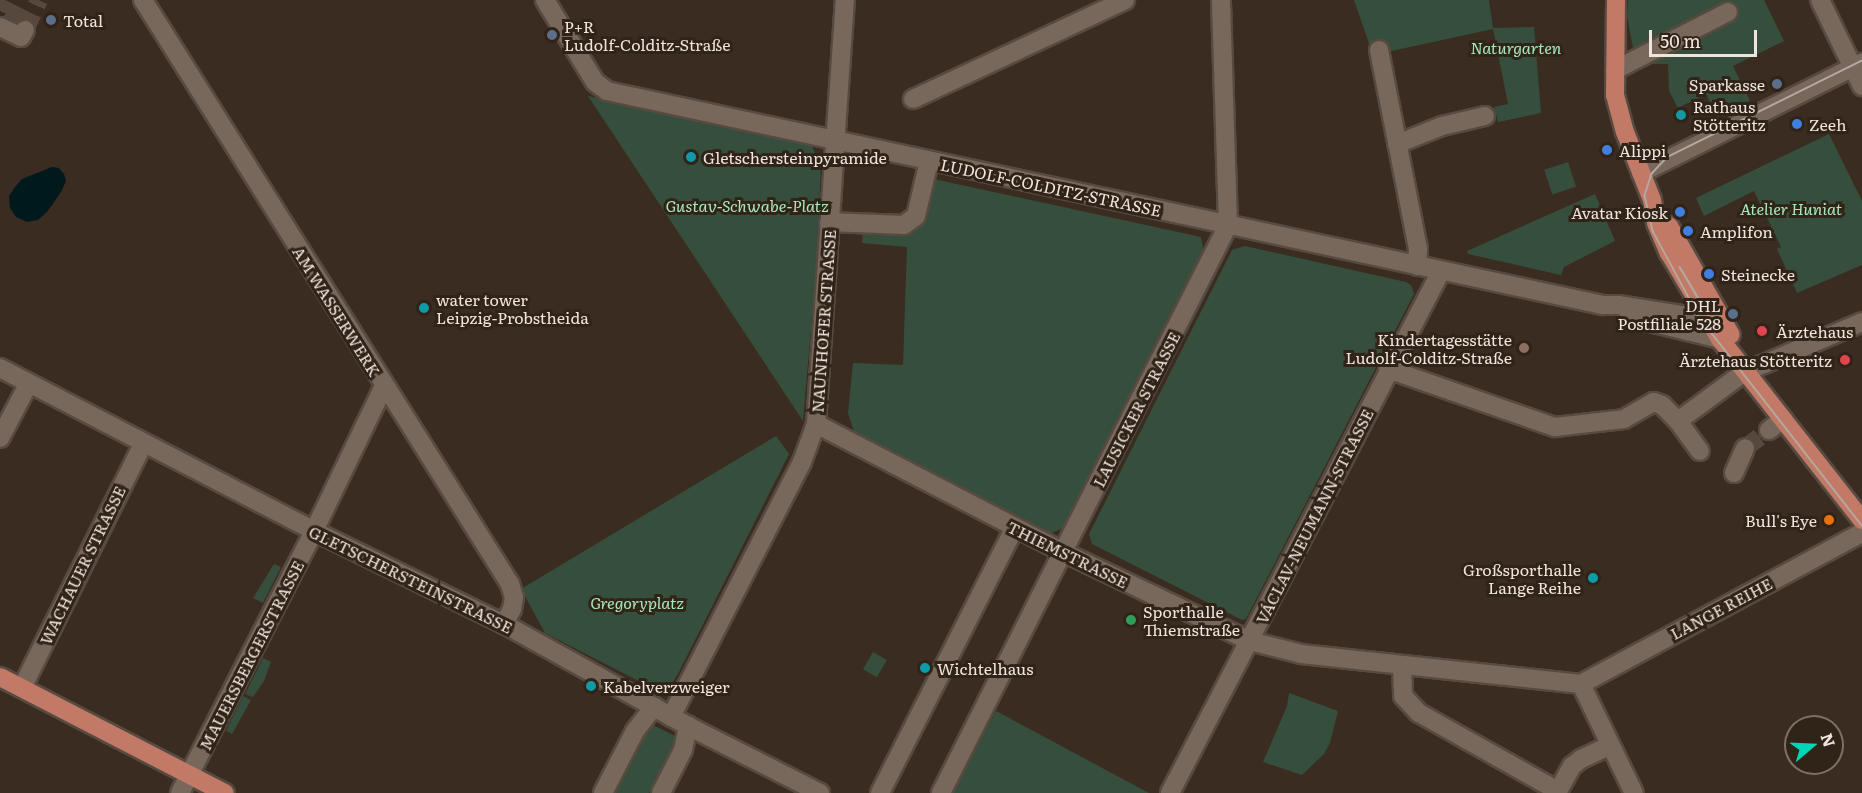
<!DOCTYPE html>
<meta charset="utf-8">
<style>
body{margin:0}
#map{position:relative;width:1862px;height:793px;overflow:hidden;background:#3b2c21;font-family:Literata,serif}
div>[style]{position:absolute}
.green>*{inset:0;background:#364e3d;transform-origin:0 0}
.water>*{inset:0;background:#00191d}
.minor-tunnel>*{height:18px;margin-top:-9px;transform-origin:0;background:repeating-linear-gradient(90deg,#56483d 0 18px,transparent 0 27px)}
.roads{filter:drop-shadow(2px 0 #574a41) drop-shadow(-2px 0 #574a41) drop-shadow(0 2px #574a41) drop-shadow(0 -2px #574a41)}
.minor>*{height:18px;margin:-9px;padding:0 9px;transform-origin:9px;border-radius:9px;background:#78685b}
.major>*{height:18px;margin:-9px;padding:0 9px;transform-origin:9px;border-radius:9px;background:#c27965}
.tram>*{height:1.5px;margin:-0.75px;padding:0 0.75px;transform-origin:0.75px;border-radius:0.75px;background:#b4a8a0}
.dots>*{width:16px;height:16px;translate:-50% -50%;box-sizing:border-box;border:3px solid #302318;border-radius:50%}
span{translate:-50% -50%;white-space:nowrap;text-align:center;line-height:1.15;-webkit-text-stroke:6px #302318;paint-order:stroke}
.poi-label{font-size:16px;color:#efe5de}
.left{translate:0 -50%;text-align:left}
.right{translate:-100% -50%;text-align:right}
.park-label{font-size:16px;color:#a6e9ba;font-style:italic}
.street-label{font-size:16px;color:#efe5de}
.north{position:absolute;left:1784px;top:715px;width:60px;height:60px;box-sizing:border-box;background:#302318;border:2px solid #7c7167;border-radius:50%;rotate:71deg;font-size:16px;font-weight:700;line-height:24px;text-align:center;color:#efe5de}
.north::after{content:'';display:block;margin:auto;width:21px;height:27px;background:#01d5b7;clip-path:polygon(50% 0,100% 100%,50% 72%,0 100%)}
.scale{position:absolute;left:1649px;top:30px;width:108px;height:27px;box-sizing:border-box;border:3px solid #efe5de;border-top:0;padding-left:8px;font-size:18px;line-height:21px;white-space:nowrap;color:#efe5de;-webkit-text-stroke:4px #302318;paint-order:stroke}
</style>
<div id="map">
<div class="green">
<i style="clip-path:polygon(1354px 0,1489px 0,1493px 28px,1534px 27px,1541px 113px,1498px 122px,1494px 107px,1508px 104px,1493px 29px,1373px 55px)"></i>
<i style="clip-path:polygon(1628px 0,1764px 0,1784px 41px,1733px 66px,1750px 101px,1717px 117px,1706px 94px,1678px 108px,1669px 91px,1668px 64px,1636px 64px,1627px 16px)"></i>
<i style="clip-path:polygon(588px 96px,812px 146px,821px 167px,816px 271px,803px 421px)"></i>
<i style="clip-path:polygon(1829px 134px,1862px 201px,1862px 265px,1797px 293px,1777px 249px,1781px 247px,1754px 191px,1704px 216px,1696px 198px)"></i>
<i style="left:1568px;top:162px;width:26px;height:25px;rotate:72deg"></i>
<i style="clip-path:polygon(929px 178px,1201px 237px,1204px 254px,1064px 528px,1049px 534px,854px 432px,848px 413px,853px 363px,903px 365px,907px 247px,862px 243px,863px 228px,916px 231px)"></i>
<i style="clip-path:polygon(1595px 194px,1615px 241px,1564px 267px,1561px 275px,1468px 254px,1467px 251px)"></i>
<i style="clip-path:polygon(1245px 246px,1406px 282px,1411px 285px,1414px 294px,1246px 619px,1242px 620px,1092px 544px,1089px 534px,1232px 250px)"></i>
<i style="clip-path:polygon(776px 436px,789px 454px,678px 674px,668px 689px,658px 691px,545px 633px,521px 589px)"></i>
<i style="clip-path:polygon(274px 564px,281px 567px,263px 603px,253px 598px)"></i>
<i style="left:873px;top:652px;width:16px;height:20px;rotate:30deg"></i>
<i style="clip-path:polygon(263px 658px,271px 662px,264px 681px,253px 697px,245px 694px)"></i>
<i style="clip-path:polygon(1289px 693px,1338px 711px,1330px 743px,1324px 754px,1302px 775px,1263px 762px,1287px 706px)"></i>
<i style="clip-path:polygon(243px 696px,251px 700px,232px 734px,226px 731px)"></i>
<i style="clip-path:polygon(996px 711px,1149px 793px,952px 793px)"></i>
<i style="clip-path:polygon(653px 725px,675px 736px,672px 748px,649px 793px,616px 793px,646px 732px)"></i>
</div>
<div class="water">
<i style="clip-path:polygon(52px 167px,59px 168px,64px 174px,66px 181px,61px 192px,47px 212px,38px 220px,27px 222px,16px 217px,10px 208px,9px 196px,15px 187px,22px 179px)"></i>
</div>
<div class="minor-tunnel">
<i style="left:0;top:11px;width:12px;rotate:-66deg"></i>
<i style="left:11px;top:23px;width:25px;rotate:-64deg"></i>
<i style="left:25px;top:30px;width:33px;rotate:-65deg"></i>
<i style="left:1745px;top:448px;width:30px;rotate:-37deg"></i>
</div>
<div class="roads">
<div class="minor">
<i style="left:143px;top:0;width:690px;rotate:57.85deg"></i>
<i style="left:510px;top:584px;width:14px;rotate:73deg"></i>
<i style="left:514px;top:597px;width:12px;rotate:99deg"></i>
<i style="left:512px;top:609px;width:17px;rotate:118deg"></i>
<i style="left:545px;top:0;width:96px;rotate:58.6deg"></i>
<i style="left:595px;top:82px;width:15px;rotate:37deg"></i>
<i style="left:607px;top:91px;width:1019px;rotate:12.13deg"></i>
<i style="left:1603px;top:305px;width:15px"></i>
<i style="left:1618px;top:305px;width:90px;rotate:8.9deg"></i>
<i style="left:1820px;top:0;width:96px;rotate:64deg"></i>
<i style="left:0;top:27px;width:23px;rotate:25deg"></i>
<i style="left:21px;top:37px;width:8px;rotate:-60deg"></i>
<i style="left:1379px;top:50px;width:202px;rotate:78.9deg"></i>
<i style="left:1418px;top:248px;width:18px;rotate:93deg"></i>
<i style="left:1615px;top:70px;width:127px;rotate:-27.2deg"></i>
<i style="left:913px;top:99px;width:234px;rotate:-25deg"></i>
<i style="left:1397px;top:144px;width:48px;rotate:-21.8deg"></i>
<i style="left:1442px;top:126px;width:44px;rotate:-13.1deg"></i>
<i style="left:1641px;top:173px;width:247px;rotate:-26.5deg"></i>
<i style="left:829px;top:222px;width:75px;rotate:2.3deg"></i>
<i style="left:904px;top:225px;width:15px;rotate:-37deg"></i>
<i style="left:916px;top:216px;width:57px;rotate:-76.7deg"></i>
<i style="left:1629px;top:317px;width:94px;rotate:13.6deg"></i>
<i style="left:0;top:368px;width:354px;rotate:27.4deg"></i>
<i style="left:314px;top:531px;width:212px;rotate:26.1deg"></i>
<i style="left:504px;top:624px;width:210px;rotate:29deg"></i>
<i style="left:688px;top:726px;width:148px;rotate:26.9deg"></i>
<i style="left:1388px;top:369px;width:177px;rotate:19.2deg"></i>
<i style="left:1555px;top:427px;width:69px;rotate:-6.6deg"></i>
<i style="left:1624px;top:419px;width:34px;rotate:-30deg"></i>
<i style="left:1654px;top:402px;width:9px;rotate:21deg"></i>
<i style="left:1662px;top:405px;width:23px;rotate:45deg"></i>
<i style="left:1678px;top:421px;width:81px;rotate:-36.4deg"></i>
<i style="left:1743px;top:373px;width:129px;rotate:-23.2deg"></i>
<i style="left:1678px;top:421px;width:37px;rotate:54deg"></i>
<i style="left:816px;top:424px;width:278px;rotate:27.4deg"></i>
<i style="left:1063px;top:552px;width:207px;rotate:25.5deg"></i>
<i style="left:1250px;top:641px;width:53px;rotate:14.3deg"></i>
<i style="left:1301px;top:654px;width:282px;rotate:6.1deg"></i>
<i style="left:1769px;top:430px;width:18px;rotate:-38deg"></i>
<i style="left:0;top:438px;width:62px;rotate:-62.2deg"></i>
<i style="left:1734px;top:473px;width:27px;rotate:-66deg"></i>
<i style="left:1402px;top:665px;width:31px;rotate:88deg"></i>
<i style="left:1403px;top:696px;width:23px;rotate:47deg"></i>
<i style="left:1419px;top:713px;width:159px;rotate:29.3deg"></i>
<i style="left:1581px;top:684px;width:319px;rotate:-28.3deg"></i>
<i style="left:1581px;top:684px;width:121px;rotate:64.1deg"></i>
<i style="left:22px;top:688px;width:272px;rotate:-63.6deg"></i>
<i style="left:671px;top:717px;width:287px;rotate:-62.8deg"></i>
<i style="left:802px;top:462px;width:40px;rotate:-69.8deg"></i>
<i style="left:816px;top:424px;width:425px;rotate:-86.1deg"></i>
<i style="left:180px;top:793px;width:294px;rotate:-62.9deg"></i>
<i style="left:314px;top:531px;width:161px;rotate:-64.2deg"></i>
<i style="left:603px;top:793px;width:70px;rotate:-62.7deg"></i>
<i style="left:635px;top:731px;width:31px;rotate:-52deg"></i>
<i style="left:661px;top:793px;width:48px;rotate:-62.9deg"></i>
<i style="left:683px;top:750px;width:25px;rotate:-78deg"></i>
<i style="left:880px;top:793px;width:298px;rotate:-63.1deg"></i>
<i style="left:941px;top:793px;width:636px;rotate:-63.19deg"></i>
<i style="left:1228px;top:225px;width:225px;rotate:-91.8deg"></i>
<i style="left:1170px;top:793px;width:588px;rotate:-62.56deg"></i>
<i style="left:1557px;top:793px;width:31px;rotate:-61deg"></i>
<i style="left:1572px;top:766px;width:11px;rotate:-38deg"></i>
<i style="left:1581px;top:759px;width:31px;rotate:-25deg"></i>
</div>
<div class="major">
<i style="left:1616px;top:0;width:95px;rotate:90.6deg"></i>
<i style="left:1615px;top:95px;width:38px;rotate:75deg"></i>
<i style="left:1625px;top:132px;width:73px;rotate:68.3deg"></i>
<i style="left:1652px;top:200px;width:23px;rotate:80deg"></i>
<i style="left:1656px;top:223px;width:33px;rotate:67deg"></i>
<i style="left:1669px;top:253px;width:100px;rotate:59.3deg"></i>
<i style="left:1720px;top:339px;width:230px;rotate:51.9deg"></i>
<i style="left:1669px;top:226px;width:125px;rotate:60.4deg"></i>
<i style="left:0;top:677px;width:253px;rotate:27.3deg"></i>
</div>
</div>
<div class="tram">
<i style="left:1862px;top:61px;width:218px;rotate:153.6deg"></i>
<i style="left:1667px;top:158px;width:22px;rotate:133deg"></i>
<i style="left:1652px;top:174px;width:23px;rotate:108deg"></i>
<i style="left:1645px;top:196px;width:36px;rotate:77deg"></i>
<i style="left:1653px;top:231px;width:99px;rotate:61.6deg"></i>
<i style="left:1700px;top:318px;width:263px;rotate:52deg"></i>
<i style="left:1680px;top:267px;width:57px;rotate:59.4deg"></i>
</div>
<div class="dots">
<i style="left:51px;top:20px;background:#5c6f8a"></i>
<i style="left:552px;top:35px;background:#5c6f8a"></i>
<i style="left:1777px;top:84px;background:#5c6f8a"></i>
<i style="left:1681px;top:115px;background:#0f9aa8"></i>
<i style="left:1797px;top:124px;background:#3f7fe0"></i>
<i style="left:1607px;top:150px;background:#3f7fe0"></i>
<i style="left:691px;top:157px;background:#0f9aa8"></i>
<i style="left:1680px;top:212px;background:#3f7fe0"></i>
<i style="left:1688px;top:231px;background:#3f7fe0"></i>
<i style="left:1709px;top:274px;background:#3f7fe0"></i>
<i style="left:424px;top:308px;background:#0f9aa8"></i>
<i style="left:1733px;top:314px;background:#5c6f8a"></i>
<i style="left:1762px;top:331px;background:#e0444e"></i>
<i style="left:1524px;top:348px;background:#8d6e63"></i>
<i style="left:1845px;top:360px;background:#e0444e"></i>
<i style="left:1829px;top:520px;background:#e8710a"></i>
<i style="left:1593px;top:578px;background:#0f9aa8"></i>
<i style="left:1131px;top:620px;background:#2e9e5b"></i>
<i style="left:925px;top:668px;background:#0f9aa8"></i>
<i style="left:591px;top:686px;background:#0f9aa8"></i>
</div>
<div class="poi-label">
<span class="left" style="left:63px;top:20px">Total</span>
<span class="left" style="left:564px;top:35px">P+R<br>Ludolf-Colditz-Straße</span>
<span class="right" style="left:1765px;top:84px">Sparkasse</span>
<span class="left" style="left:1693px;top:115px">Rathaus<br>Stötteritz</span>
<span class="left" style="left:1809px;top:124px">Zeeh</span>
<span class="left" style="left:1619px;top:150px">Alippi</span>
<span class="left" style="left:703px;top:157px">Gletschersteinpyramide</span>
<span class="right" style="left:1668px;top:212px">Avatar Kiosk</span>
<span class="left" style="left:1700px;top:231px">Amplifon</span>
<span class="left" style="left:1721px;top:274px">Steinecke</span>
<span class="left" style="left:436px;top:308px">water tower<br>Leipzig-Probstheida</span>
<span class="right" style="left:1721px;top:314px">DHL<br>Postfiliale 528</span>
<span class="left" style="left:1776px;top:331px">Ärztehaus</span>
<span class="right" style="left:1512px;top:348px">Kindertagesstätte<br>Ludolf-Colditz-Straße</span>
<span class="right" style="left:1832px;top:360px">Ärztehaus Stötteritz</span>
<span class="right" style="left:1817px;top:520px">Bull's Eye</span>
<span class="right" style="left:1581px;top:578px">Großsporthalle<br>Lange Reihe</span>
<span class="left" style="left:1143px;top:620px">Sporthalle<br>Thiemstraße</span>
<span class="left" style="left:937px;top:668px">Wichtelhaus</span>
<span class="left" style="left:603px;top:686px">Kabelverzweiger</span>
</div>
<div class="park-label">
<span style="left:1516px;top:47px">Naturgarten</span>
<span style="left:747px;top:205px">Gustav-Schwabe-Platz</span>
<span style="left:1791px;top:208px">Atelier Huniat</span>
<span style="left:637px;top:602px">Gregoryplatz</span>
</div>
<div class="street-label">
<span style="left:1051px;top:187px;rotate:12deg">LUDOLF-COLDITZ-STRASSE</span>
<span style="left:337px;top:311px;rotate:58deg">AM WASSERWERK</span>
<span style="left:823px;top:321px;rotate:-86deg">NAUNHOFER STRASSE</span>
<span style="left:1136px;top:409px;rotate:-63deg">LAUSICKER STRASSE</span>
<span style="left:1314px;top:516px;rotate:-63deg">VÁCLAV-NEUMANN-STRASSE</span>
<span style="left:1068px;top:554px;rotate:26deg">THIEMSTRASSE</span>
<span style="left:82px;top:565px;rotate:-64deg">WACHAUER STRASSE</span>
<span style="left:411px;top:579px;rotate:26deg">GLETSCHERSTEINSTRASSE</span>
<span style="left:1721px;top:608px;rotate:-28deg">LANGE REIHE</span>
<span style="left:251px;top:655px;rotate:-63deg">MAUERSBERGERSTRASSE</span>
</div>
<div class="north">N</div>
<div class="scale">50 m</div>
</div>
